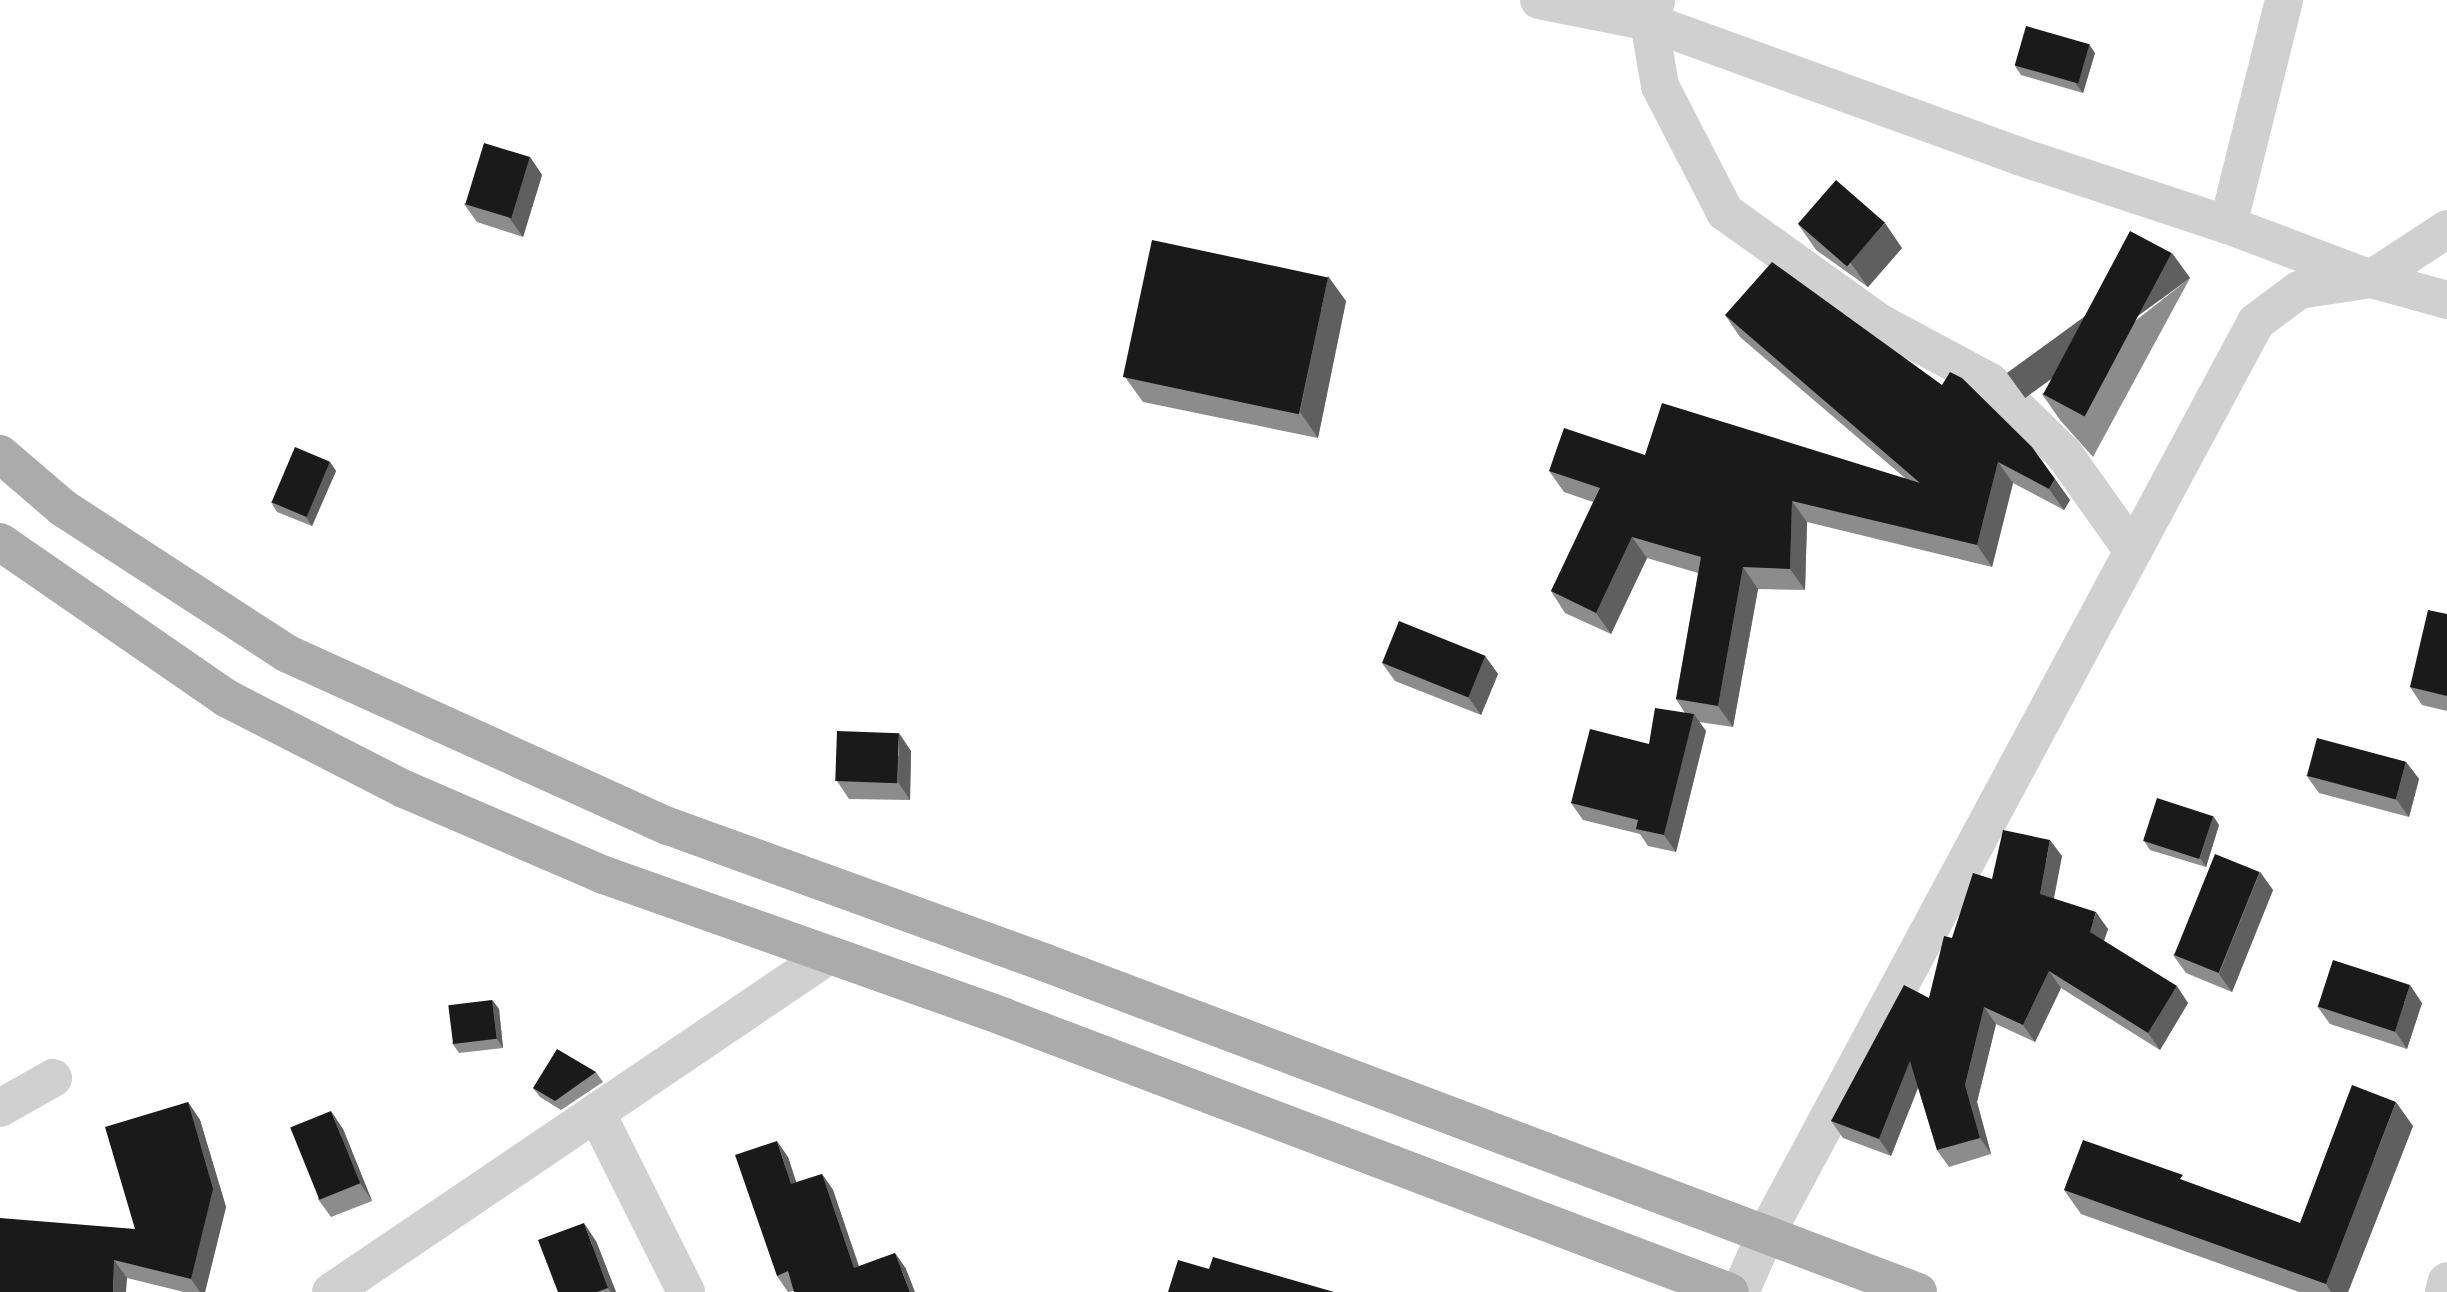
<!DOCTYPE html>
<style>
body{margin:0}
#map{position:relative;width:2447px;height:1292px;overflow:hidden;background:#fff;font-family:Quicksand,sans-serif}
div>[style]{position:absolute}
.minor>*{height:38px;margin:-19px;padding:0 19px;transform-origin:19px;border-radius:19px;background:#d0d0d0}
.major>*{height:38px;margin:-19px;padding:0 19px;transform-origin:19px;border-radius:19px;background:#ababab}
.wall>*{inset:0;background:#8c8c8c}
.shaded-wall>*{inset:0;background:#5f5f5f;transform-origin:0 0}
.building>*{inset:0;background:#1a1a1a;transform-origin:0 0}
span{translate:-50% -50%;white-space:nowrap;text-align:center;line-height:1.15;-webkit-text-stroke:7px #fff;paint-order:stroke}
</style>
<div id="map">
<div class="minor">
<i style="left:1539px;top:0;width:112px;rotate:11.3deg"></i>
<i style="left:1649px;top:22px;width:396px;rotate:19.9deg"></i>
<i style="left:2021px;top:157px;width:218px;rotate:18.2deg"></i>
<i style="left:2228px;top:225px;width:153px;rotate:20.7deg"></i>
<i style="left:2371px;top:279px;width:79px;rotate:15.4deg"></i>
<i style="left:1656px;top:2px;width:21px;rotate:109deg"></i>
<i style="left:1649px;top:22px;width:65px;rotate:80.2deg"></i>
<i style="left:1660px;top:86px;width:142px;rotate:62.7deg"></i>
<i style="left:1725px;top:212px;width:191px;rotate:35.6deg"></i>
<i style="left:1880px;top:323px;width:125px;rotate:28.2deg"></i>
<i style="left:1990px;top:382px;width:103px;rotate:44.2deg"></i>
<i style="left:2064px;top:454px;width:119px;rotate:54.6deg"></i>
<i style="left:2228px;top:225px;width:232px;rotate:-76deg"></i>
<i style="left:0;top:1108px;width:61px;rotate:-29.5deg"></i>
<i style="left:596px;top:1112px;width:201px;rotate:63.4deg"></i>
<i style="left:331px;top:1292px;width:601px;rotate:-34.09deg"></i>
<i style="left:1740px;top:1292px;width:64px;rotate:-65.9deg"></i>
<i style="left:1766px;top:1234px;width:1035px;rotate:-61.75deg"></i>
<i style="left:2256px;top:322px;width:54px;rotate:-36.7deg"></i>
<i style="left:2299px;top:290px;width:73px;rotate:-8.7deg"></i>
<i style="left:2371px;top:279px;width:91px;rotate:-33.3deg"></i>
<i style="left:2444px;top:1292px;width:11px;rotate:-75deg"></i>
</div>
<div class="major">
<i style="left:0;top:454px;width:83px;rotate:40.6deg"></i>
<i style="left:63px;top:508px;width:268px;rotate:33deg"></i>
<i style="left:288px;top:654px;width:417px;rotate:24.4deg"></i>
<i style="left:668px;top:826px;width:402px;rotate:19.9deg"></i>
<i style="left:1046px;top:963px;width:932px;rotate:20.67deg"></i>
<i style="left:0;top:542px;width:275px;rotate:34.6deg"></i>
<i style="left:226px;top:698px;width:200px;rotate:27.1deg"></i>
<i style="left:404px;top:789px;width:218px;rotate:23.3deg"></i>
<i style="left:604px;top:875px;width:424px;rotate:19.5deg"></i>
<i style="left:1004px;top:1017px;width:776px;rotate:20.75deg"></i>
</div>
<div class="wall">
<i style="clip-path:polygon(2095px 53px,2083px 93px,2021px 75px,2015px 66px)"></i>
<i style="clip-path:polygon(530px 157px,542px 175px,523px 237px,477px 222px,464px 204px)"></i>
<i style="clip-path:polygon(1798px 224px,1902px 248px,1868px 287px,1816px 250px)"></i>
<i style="clip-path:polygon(2190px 278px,2093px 457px,2060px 420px,2042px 394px)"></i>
<i style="clip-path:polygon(1346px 301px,1318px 438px,1143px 402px,1125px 377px)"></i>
<i style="clip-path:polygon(1725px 315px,2070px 500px,2064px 510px,2013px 483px,1992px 567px,1807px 522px,1805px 590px,1758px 589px,1733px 727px,1699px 722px,1706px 731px,1676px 852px,1648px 846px,1640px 834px,1583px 820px,1571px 803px,1649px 744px,1685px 713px,1676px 699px,1698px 573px,1647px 558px,1611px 634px,1565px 613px,1551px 591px,1593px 502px,1564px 492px,1549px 471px,1645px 455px,1905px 478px,1740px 337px)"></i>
<i style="clip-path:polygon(330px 462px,336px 471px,312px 526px,277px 512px,271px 502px)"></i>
<i style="clip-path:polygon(2447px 614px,2447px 711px,2422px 705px,2410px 687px)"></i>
<i style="clip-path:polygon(1485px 656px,1498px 674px,1481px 715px,1395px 681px,1382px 663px)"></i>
<i style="clip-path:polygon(911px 751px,910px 800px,849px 799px,837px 781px)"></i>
<i style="clip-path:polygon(2406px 762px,2419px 779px,2409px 817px,2319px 793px,2306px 775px)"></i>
<i style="clip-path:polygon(2213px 816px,2219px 825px,2206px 867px,2150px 850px,2144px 841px)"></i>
<i style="clip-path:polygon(2062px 856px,2054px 899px,2108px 929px,2104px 941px,2188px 1003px,2160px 1050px,2061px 988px,2035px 1042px,1996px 1024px,1977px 1102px,1991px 1154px,1949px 1167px,1937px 1150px,1918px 1087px,1891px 1156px,1843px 1138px,1831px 1121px,1929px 998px,1952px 938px,1992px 879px)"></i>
<i style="clip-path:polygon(2260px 872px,2273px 890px,2232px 992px,2186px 973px,2173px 955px)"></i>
<i style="clip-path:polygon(492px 1000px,499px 1009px,503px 1048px,459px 1053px,452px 1043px)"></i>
<i style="clip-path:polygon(2422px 1003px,2407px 1049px,2330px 1024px,2317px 1006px)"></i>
<i style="clip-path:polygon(596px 1072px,603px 1082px,561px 1110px,540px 1097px,533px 1088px)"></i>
<i style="clip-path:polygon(188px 1102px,200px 1120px,226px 1207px,205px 1292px,184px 1292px,127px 1278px,0 1292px,135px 1229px)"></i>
<i style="clip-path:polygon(2413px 1126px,2348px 1292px,2299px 1292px,2081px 1214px,2064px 1190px,2187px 1182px,2300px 1223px)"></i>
<i style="clip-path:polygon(343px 1129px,372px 1201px,331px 1217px,318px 1199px)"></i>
<i style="clip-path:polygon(788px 1157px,796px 1182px,822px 1174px,833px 1190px,859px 1266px,895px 1253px,906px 1269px,788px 1292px,777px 1276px)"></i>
<i style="clip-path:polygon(596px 1241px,616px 1292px,558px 1292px)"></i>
</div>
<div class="shaded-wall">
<i style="clip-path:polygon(2089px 44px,2095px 53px,2083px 93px,2076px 84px)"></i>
<i style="clip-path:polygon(530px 157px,542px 175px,523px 237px,510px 219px)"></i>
<i style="clip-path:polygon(1885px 223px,1902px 248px,1868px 287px,1850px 262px)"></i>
<i style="left:2172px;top:253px;width:31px;height:204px;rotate:54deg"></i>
<i style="clip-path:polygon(1328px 276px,1346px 301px,1318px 438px,1300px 412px)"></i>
<i style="clip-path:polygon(330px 462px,336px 471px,312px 526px,306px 517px)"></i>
<i style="clip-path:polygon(1998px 462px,2013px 483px,1992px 567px,1977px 545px)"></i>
<i style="clip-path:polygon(2055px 479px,2070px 500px,2064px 510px,2049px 489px)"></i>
<i style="clip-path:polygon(1792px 501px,1807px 522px,1805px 590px,1790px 569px)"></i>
<i style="clip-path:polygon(1632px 537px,1647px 558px,1611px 634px,1596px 613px)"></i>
<i style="clip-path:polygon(1743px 567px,1758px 589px,1733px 727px,1718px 706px)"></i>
<i style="clip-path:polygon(1485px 656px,1498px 674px,1481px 715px,1468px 697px)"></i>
<i style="clip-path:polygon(1694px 714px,1706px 731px,1676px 852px,1664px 835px)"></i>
<i style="clip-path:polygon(899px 733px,911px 751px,910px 800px,898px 782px)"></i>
<i style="clip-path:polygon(2406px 762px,2419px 779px,2409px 817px,2396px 799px)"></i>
<i style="clip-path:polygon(2213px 816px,2219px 825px,2206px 867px,2200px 858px)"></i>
<i style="clip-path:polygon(2050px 840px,2062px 856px,2051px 911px,2040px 894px)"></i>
<i style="clip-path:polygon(2260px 872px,2273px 890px,2232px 992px,2219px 974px)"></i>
<i style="clip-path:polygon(2096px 912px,2108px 929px,2101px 949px,2090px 932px)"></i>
<i style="clip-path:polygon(2049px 971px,2061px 988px,2035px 1042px,2023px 1025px)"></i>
<i style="clip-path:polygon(2410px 985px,2422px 1003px,2407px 1049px,2395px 1031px)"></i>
<i style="clip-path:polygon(2177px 986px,2188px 1003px,2160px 1050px,2148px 1033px)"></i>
<i style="clip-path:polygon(492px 1000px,499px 1009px,503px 1048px,497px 1039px)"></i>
<i style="clip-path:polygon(1984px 1007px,1996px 1024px,1977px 1102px,1991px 1154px,1980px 1138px,1965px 1085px)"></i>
<i style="clip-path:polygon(1910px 1061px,1922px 1078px,1891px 1156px,1879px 1139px)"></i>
<i style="clip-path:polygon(188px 1102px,200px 1120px,226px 1207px,205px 1292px,200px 1292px,191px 1279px)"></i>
<i style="clip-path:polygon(2396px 1102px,2413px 1126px,2348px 1292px,2331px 1292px,2326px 1284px)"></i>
<i style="clip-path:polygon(331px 1111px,343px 1129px,372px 1201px,360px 1183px)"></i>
<i style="clip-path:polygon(777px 1141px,788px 1157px,802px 1200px,791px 1184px)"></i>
<i style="clip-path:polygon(822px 1174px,833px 1190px,865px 1285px,854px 1268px)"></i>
<i style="clip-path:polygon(584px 1223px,596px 1241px,616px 1292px,611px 1292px,608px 1288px)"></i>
<i style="clip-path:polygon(895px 1253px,906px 1269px,915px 1292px,910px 1292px)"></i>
<i style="clip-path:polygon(114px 1260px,127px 1278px,126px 1292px,113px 1292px)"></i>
</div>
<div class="building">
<i style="left:2026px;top:26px;width:66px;height:41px;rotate:16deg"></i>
<i style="left:484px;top:143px;width:48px;height:64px;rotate:17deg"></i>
<i style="left:1836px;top:180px;width:65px;height:58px;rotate:41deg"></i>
<i style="left:2130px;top:231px;width:47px;height:185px;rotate:28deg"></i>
<i style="left:1152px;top:240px;width:180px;height:140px;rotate:12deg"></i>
<i style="clip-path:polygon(1772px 262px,1942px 385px,1950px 372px,1962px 378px,2032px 447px,2055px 479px,2049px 489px,1998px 462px,1977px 545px,1792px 501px,1790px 569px,1743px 567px,1718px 706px,1676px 699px,1701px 557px,1632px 537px,1596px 613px,1551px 591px,1600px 488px,1549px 471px,1564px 428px,1645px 455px,1662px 403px,1920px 483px,1725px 315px)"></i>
<i style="left:295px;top:447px;width:38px;height:60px;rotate:23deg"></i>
<i style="clip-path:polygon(2428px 610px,2447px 614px,2447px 696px,2410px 687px)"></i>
<i style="left:1399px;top:621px;width:93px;height:45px;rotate:22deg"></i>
<i style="clip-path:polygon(1655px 708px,1694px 714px,1664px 835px,1636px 829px,1638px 820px,1571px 803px,1590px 729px,1649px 744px)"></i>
<i style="left:837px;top:731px;width:62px;height:50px;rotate:2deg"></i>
<i style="left:2317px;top:738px;width:92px;height:39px;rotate:15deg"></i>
<i style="left:2157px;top:798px;width:59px;height:45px;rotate:18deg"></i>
<i style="clip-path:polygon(2003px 830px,2050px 840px,2040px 894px,2096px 912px,2090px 932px,2177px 986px,2148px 1033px,2049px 971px,2023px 1025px,1984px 1007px,1965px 1085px,1980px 1138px,1937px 1150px,1910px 1061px,1879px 1139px,1831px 1121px,1904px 985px,1929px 998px,1944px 936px,1952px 938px,1973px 873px,1992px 879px)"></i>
<i style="left:2215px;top:854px;width:48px;height:109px;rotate:22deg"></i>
<i style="left:2333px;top:960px;width:81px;height:49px;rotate:18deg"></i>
<i style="left:492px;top:1000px;width:39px;height:44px;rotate:83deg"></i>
<i style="clip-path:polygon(557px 1049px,596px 1072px,555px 1101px,533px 1088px)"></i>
<i style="clip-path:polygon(2352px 1085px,2396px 1102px,2326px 1284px,2064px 1190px,2083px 1140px,2183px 1175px,2180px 1179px,2300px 1223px)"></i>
<i style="clip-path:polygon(188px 1102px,213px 1189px,191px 1279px,114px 1260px,113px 1292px,0 1292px,0 1218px,135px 1229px,105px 1127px)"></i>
<i style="left:331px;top:1111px;width:78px;height:44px;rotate:68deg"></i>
<i style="clip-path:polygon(777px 1141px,791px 1184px,822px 1174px,854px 1268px,895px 1253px,910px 1292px,794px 1292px,788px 1271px,777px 1276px,735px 1155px)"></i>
<i style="clip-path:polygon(584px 1223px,608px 1288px,597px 1292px,558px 1292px,538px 1240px)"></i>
<i style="clip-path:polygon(1213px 1257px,1334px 1292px,1168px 1292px,1178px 1260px,1209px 1269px)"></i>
</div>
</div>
